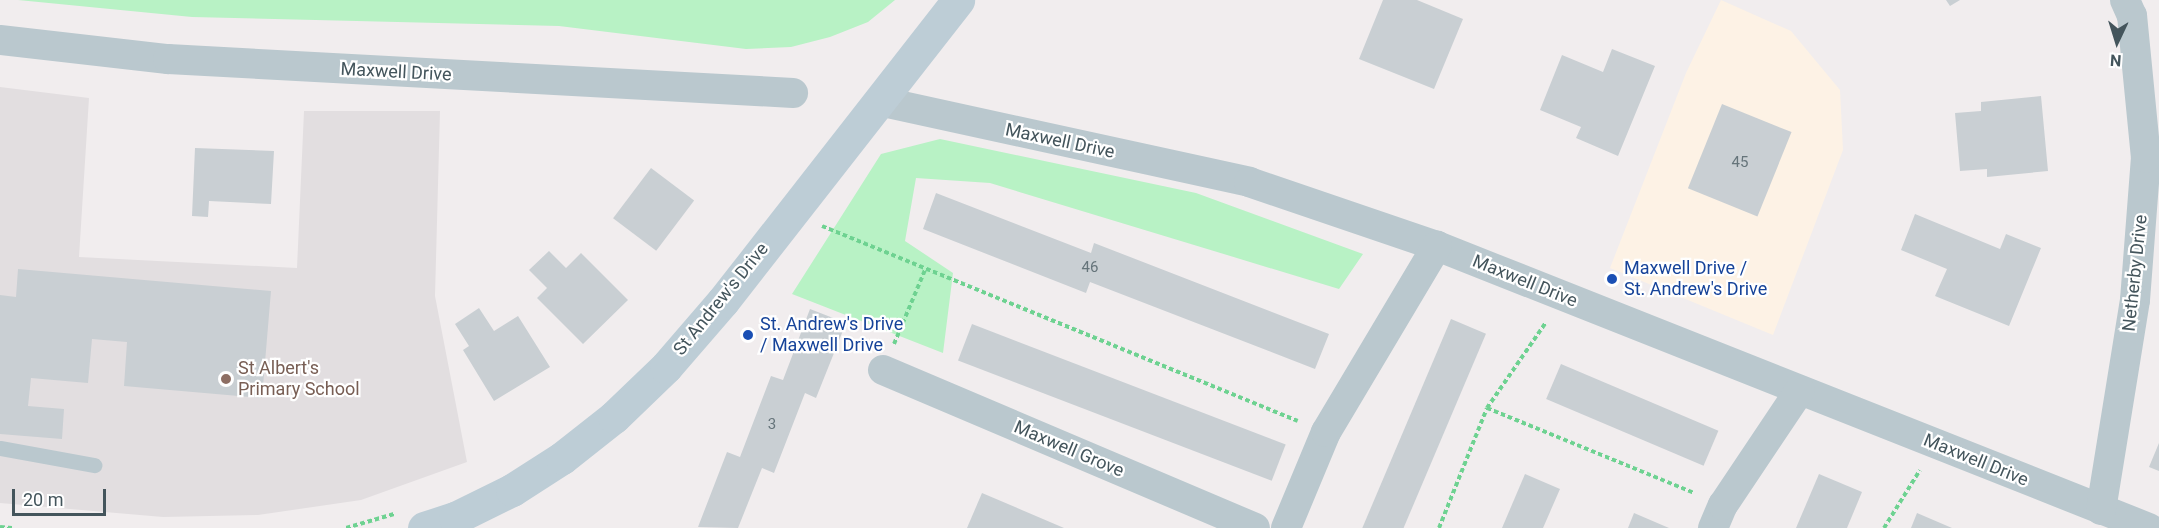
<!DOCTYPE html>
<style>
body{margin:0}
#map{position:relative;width:2159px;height:528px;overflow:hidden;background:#f1edee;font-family:Roboto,sans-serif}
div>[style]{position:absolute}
.commercial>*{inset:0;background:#fdf2e5}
.education>*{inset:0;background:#e2dee0}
.green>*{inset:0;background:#b8f2c5}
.building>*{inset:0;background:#c9cfd3;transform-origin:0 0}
.path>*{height:4px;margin-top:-2px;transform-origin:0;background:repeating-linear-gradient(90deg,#6ed291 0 4.5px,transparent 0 7.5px)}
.lane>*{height:15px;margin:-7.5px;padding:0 7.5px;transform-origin:7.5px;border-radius:7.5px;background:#bac8ce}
.street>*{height:30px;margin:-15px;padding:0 15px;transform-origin:15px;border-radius:15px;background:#bac8ce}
.secondary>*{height:33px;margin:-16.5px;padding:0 16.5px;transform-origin:16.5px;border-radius:16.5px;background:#bdcdd6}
.dots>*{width:16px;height:16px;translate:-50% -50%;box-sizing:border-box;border:3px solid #fff;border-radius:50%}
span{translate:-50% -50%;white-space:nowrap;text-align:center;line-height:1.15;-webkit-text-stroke:4.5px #fff;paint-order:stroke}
.number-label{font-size:15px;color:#65747a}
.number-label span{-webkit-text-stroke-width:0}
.street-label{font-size:18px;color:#44555c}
.transit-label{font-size:18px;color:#164399}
.left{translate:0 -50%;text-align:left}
.education-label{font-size:18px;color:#785e54}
.north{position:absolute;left:2087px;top:12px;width:60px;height:60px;-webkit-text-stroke:4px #fff;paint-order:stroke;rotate:184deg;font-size:16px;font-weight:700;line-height:24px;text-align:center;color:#44555c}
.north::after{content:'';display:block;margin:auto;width:21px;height:27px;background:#44555c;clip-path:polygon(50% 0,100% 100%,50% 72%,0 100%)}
.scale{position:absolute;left:12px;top:489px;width:94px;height:27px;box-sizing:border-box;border:3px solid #44555c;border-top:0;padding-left:8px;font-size:18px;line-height:21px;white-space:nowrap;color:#44555c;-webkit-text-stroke:4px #fff;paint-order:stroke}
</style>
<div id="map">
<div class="commercial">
<i style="clip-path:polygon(1721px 0,1791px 31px,1840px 90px,1843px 150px,1773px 335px,1610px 268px,1686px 73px)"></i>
</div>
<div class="education">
<i style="clip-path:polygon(0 87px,89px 98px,79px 257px,297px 268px,304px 111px,440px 111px,435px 296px,467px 462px,361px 500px,258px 515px,163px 517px,0 503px)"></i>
</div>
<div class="green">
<i style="clip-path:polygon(18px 0,895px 0,868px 22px,830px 37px,791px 47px,746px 49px,559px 26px,192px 17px)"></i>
<i style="clip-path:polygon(940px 139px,1196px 193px,1363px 254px,1339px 289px,990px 183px,916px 178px,905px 241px,953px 273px,943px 353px,792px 294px,881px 154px)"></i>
</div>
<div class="building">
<i style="clip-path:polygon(1383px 0,1417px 0,1463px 19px,1434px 89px,1359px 59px)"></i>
<i style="clip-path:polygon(1946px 0,1960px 0,1950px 6px)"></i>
<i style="clip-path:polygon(1612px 49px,1655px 66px,1618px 156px,1576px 138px,1581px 127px,1540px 110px,1562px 55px,1603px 72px)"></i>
<i style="clip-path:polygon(2041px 96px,2048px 171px,1987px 177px,1987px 169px,1960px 171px,1955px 113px,1981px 111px,1981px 102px)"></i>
<i style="left:1722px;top:104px;width:75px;height:91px;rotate:22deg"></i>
<i style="clip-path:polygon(195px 148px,274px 151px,271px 204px,209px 201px,208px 217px,192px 216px)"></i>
<i style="left:651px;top:168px;width:54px;height:63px;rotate:37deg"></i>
<i style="clip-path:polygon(936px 193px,1091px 253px,1094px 243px,1329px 334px,1315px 369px,1090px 282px,1086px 293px,923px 229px)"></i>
<i style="clip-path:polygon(1915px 214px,2000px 249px,2006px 234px,2041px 248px,2009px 326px,1935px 296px,1947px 269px,1901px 250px)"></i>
<i style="clip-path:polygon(549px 251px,566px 268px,581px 253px,628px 300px,583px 344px,537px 298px,547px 288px,529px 270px)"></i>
<i style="clip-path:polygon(18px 269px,271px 291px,262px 398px,124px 386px,127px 342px,92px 339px,88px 383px,31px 378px,28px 406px,64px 409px,62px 439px,0 434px,0 295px,16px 297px)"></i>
<i style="clip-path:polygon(479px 308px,494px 331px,518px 316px,550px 367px,494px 401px,463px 350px,469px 346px,455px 324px)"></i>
<i style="clip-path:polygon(810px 309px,846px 323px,816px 398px,805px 393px,774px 473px,762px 468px,738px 528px,698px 527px,727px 452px,740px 457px,771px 376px,783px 380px)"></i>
<i style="left:1451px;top:319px;width:38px;height:227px;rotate:23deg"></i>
<i style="left:972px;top:324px;width:336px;height:39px;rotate:21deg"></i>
<i style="left:1561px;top:364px;width:171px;height:38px;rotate:23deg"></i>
<i style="clip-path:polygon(2159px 443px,2159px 471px,2149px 467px)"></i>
<i style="clip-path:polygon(1525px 474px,1560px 489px,1543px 528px,1502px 528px)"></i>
<i style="clip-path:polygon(1819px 474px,1862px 492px,1847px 528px,1796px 528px)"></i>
<i style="clip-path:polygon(982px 493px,1064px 528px,967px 528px)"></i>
<i style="clip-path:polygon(1634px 513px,1669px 528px,1628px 528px)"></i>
<i style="clip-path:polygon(1917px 513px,1952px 528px,1911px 528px)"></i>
</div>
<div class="path">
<i style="left:822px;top:226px;width:514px;rotate:22.28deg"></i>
<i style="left:894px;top:344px;width:80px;rotate:-67.3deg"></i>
<i style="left:1487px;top:408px;width:224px;rotate:22.3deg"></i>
<i style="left:0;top:527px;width:12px;rotate:5deg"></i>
<i style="left:346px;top:528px;width:50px;rotate:-16.3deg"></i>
<i style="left:1439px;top:528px;width:129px;rotate:-68.2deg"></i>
<i style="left:1487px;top:408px;width:104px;rotate:-55.5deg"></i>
<i style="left:1884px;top:528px;width:68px;rotate:-58.2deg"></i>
</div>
<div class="lane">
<i style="left:0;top:448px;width:96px;rotate:10.3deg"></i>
</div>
<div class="street">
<i style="left:0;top:40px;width:169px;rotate:6.5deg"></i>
<i style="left:168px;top:59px;width:626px;rotate:3.11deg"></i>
<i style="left:879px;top:101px;width:379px;rotate:12.3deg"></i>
<i style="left:1249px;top:182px;width:199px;rotate:18.8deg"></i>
<i style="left:1437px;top:246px;width:766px;rotate:21.61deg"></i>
<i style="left:883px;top:370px;width:404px;rotate:23deg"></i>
<i style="left:2101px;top:510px;width:213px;rotate:-80.8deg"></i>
<i style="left:2135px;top:300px;width:142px;rotate:-85.6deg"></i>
<i style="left:2146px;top:158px;width:143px;rotate:-95.6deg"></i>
<i style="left:2132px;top:16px;width:17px;rotate:-114deg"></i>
<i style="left:1286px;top:528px;width:104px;rotate:-67.4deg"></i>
<i style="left:1326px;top:432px;width:217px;rotate:-59.2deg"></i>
<i style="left:1713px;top:528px;width:25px;rotate:-67deg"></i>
<i style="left:1723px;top:505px;width:138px;rotate:-56.2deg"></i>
</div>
<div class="secondary">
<i style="left:424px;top:528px;width:33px;rotate:-18deg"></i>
<i style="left:455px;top:518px;width:64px;rotate:-26.2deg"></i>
<i style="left:512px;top:490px;width:59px;rotate:-32.6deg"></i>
<i style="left:562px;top:458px;width:66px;rotate:-38.3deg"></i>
<i style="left:614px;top:417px;width:72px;rotate:-43.9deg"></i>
<i style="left:666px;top:367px;width:87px;rotate:-49.2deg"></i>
<i style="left:723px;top:301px;width:382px;rotate:-52deg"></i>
</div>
<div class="dots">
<i style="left:1612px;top:279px;background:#1a4fb4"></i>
<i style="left:748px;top:335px;background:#1a4fb4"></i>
<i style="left:226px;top:379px;background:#8d6e63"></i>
</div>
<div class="number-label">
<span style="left:1740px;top:163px">45</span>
<span style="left:1090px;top:268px">46</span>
<span style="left:772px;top:425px">3</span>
</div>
<div class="street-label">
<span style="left:396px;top:72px;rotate:3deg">Maxwell Drive</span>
<span style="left:1060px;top:141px;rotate:12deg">Maxwell Drive</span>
<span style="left:2135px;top:273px;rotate:-84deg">Netherby Drive</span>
<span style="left:1525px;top:281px;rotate:22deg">Maxwell Drive</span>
<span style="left:721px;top:299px;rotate:-51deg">St Andrew's Drive</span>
<span style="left:1069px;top:449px;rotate:23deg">Maxwell Grove</span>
<span style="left:1976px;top:460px;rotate:22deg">Maxwell Drive</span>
</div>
<div class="transit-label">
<span class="left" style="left:1624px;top:279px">Maxwell Drive /<br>St. Andrew's Drive</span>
<span class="left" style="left:760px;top:335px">St. Andrew's Drive<br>/ Maxwell Drive</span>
</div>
<div class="education-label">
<span class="left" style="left:238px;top:379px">St Albert's<br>Primary School</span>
</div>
<div class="north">N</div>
<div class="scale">20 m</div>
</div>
